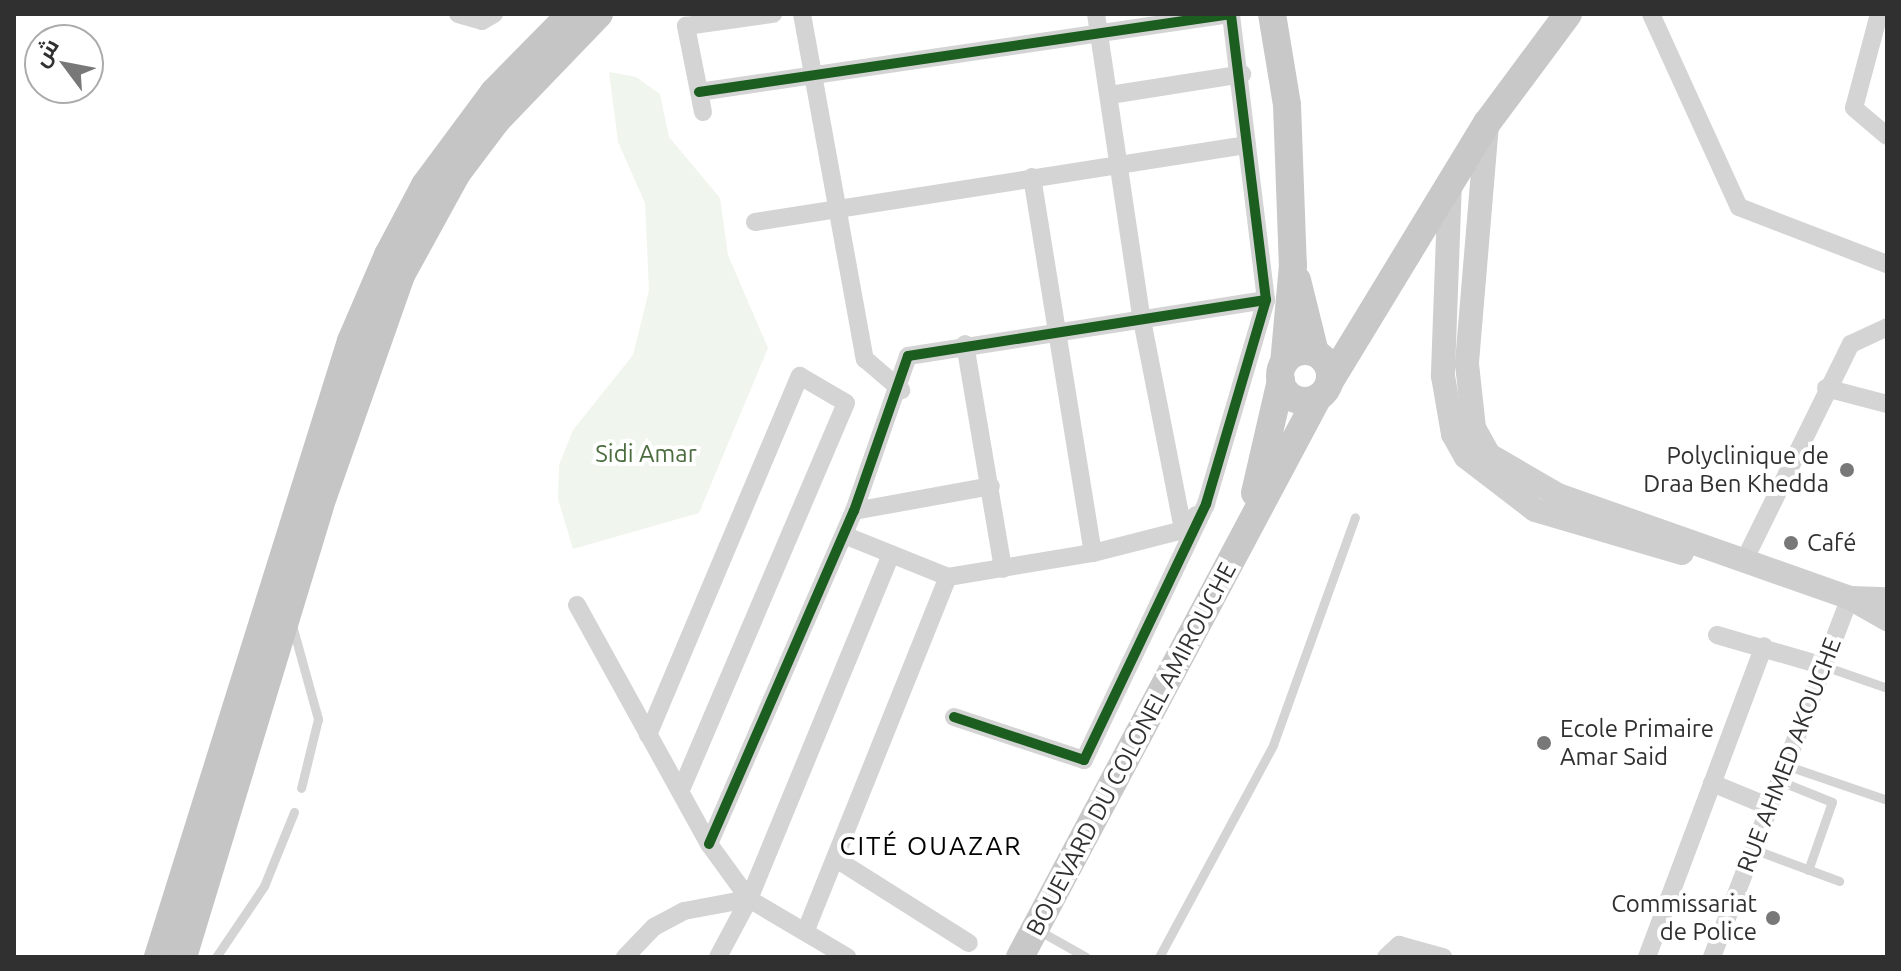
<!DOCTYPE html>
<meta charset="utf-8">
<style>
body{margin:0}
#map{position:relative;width:1901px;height:971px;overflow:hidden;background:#fff;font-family:Ubuntu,Cairo,sans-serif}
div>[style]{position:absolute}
.green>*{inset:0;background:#f0f5ed}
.service>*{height:9px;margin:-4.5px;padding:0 4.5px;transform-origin:4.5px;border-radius:4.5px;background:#d4d4d4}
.minor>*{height:18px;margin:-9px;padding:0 9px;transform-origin:9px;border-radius:9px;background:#d4d4d4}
.secondary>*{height:24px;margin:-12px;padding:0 12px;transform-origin:12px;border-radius:12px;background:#cecece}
.primary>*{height:28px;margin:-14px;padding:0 14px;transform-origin:14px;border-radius:14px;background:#c8c8c8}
.primary>.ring{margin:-14px;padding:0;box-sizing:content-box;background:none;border:28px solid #c8c8c8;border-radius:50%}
.trunk>*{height:28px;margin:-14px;padding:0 14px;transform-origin:14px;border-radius:14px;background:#c5c5c5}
.cycleway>*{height:10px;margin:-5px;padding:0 5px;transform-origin:5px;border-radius:5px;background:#1b5e20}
.dots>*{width:22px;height:22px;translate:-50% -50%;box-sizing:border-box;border:4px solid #fff;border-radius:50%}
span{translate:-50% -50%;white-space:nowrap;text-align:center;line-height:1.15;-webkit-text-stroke:8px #fff;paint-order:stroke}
.park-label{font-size:24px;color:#4b6c3e}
.poi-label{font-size:24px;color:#303030}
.right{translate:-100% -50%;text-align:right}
.left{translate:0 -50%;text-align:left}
.street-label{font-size:24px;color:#303030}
.neighbourhood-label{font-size:26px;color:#000;letter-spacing:2px}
.frame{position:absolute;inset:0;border:16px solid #303030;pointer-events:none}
.north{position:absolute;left:24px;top:24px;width:80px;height:80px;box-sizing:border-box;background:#fff;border:2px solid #acacac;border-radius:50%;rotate:302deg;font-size:22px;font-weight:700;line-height:32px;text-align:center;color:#303030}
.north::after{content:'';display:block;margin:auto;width:28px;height:36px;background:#787878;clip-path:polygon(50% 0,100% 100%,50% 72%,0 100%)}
</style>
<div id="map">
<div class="green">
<i style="clip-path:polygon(609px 72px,636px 77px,660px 94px,669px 137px,720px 198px,728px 255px,768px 348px,699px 513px,573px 549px,558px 499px,559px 465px,573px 430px,633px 355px,649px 290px,645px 203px,618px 142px)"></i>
</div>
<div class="service">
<i style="left:292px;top:625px;width:98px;rotate:74.5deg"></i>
<i style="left:318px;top:719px;width:71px;rotate:103.8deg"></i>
<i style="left:1824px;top:666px;width:67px;rotate:19.2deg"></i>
<i style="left:1785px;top:765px;width:108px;rotate:18.9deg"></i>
<i style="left:1780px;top:781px;width:56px;rotate:22deg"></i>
<i style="left:1832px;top:802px;width:72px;rotate:109.4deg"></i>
<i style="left:1753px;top:849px;width:92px;rotate:20.4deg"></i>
<i style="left:1038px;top:930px;width:55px;rotate:29.4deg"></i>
<i style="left:216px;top:957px;width:86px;rotate:-55.9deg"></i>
<i style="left:264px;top:886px;width:80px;rotate:-67.9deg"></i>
<i style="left:1159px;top:957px;width:241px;rotate:-61.7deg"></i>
<i style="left:1273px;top:745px;width:242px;rotate:-70.2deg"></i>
</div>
<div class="minor">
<i style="left:458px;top:14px;width:25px;rotate:16deg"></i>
<i style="left:482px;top:21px;width:14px;rotate:-30deg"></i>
<i style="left:802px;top:14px;width:351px;rotate:79.7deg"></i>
<i style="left:865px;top:359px;width:48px;rotate:40.7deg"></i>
<i style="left:1096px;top:14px;width:304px;rotate:81.5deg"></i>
<i style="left:1141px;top:315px;width:219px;rotate:78.9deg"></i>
<i style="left:1651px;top:14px;width:212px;rotate:65.5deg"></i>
<i style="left:1739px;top:207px;width:159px;rotate:21.1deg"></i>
<i style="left:1879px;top:14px;width:97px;rotate:104.9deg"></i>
<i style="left:1854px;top:108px;width:43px;rotate:40.3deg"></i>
<i style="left:699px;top:92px;width:538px;rotate:-8.34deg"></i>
<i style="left:1110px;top:95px;width:134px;rotate:-9deg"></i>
<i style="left:703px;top:112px;width:88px;rotate:-101.2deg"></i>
<i style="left:686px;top:26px;width:88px;rotate:-7.9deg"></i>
<i style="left:1032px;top:177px;width:381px;rotate:80.8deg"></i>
<i style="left:755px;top:222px;width:498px;rotate:-8.9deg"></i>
<i style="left:965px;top:344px;width:228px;rotate:80.4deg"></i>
<i style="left:1826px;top:388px;width:63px;rotate:14.7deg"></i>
<i style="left:854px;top:511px;width:139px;rotate:-10.3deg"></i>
<i style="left:844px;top:535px;width:112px;rotate:22deg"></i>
<i style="left:1744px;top:561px;width:242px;rotate:-63.8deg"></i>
<i style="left:1851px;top:344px;width:40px;rotate:-25deg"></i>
<i style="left:577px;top:605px;width:273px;rotate:61.1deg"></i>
<i style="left:709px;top:844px;width:68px;rotate:54deg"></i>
<i style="left:1717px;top:635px;width:111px;rotate:16.2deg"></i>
<i style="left:954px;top:717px;width:137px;rotate:18.3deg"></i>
<i style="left:1084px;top:760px;width:284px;rotate:-64.5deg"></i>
<i style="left:1206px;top:504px;width:213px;rotate:-73.6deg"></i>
<i style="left:1266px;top:300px;width:288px;rotate:-97deg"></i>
<i style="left:648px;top:735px;width:390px;rotate:-67.1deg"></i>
<i style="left:800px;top:376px;width:53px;rotate:30.4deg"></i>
<i style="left:846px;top:403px;width:420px;rotate:113.1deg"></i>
<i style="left:1712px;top:783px;width:63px;rotate:22.5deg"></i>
<i style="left:709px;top:844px;width:363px;rotate:-66.5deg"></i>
<i style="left:854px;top:511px;width:164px;rotate:-70.8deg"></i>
<i style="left:908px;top:356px;width:362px;rotate:-8.9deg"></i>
<i style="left:836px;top:859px;width:157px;rotate:32.3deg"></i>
<i style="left:806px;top:930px;width:380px;rotate:-68.1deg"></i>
<i style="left:948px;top:577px;width:147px;rotate:-9.4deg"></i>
<i style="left:1093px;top:553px;width:93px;rotate:-14.3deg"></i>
<i style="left:1183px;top:530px;width:20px;rotate:-49deg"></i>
<i style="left:625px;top:957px;width:42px;rotate:-46deg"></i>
<i style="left:654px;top:927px;width:34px;rotate:-28deg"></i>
<i style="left:684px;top:911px;width:66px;rotate:-10.5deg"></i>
<i style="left:749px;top:899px;width:114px;rotate:30.6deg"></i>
<i style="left:718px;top:957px;width:66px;rotate:-61.9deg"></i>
<i style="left:749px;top:899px;width:370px;rotate:-67.6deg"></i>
<i style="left:1386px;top:957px;width:18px;rotate:-43deg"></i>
<i style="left:1399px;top:945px;width:46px;rotate:15.3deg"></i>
<i style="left:1647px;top:957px;width:332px;rotate:-69.4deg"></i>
<i style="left:1712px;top:957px;width:385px;rotate:-69deg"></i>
</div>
<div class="secondary">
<i style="left:1487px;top:124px;width:241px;rotate:94.8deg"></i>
<i style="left:1467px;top:364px;width:64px;rotate:83.8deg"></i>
<i style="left:1474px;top:428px;width:31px;rotate:61deg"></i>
<i style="left:1489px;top:455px;width:80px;rotate:30.1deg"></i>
<i style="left:1558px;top:495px;width:310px;rotate:19.4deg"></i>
<i style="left:1850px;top:598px;width:43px;rotate:29.6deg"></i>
<i style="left:1450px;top:181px;width:195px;rotate:92.1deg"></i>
<i style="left:1443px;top:376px;width:59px;rotate:80.2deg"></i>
<i style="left:1453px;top:434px;width:26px;rotate:61deg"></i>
<i style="left:1466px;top:457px;width:87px;rotate:37.5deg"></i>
<i style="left:1535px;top:510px;width:153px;rotate:16.3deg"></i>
<i style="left:1850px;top:598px;width:37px;rotate:2deg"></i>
</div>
<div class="primary">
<i style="left:1272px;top:14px;width:92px;rotate:80.6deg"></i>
<i style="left:1287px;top:105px;width:160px;rotate:87.9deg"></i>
<i style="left:1293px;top:265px;width:98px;rotate:95.2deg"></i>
<i style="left:1297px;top:280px;width:75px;rotate:76.1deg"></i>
<i class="ring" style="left:1280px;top:351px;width:22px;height:22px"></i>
<i style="left:1330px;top:381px;width:302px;rotate:-58.7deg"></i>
<i style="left:1487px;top:123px;width:136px;rotate:-53.4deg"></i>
<i style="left:1255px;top:493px;width:116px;rotate:-77deg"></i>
<i style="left:1020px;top:957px;width:634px;rotate:-61.98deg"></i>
</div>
<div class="trunk">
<i style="left:158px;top:957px;width:646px;rotate:-72.6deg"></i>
<i style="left:351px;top:341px;width:94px;rotate:-66.7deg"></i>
<i style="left:388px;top:255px;width:79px;rotate:-62.1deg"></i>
<i style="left:425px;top:185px;width:116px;rotate:-53.4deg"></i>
<i style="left:494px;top:92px;width:110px;rotate:-45.4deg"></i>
<i style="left:183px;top:957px;width:469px;rotate:-73.1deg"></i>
<i style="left:319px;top:508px;width:247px;rotate:-70.6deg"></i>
<i style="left:401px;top:275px;width:116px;rotate:-61.2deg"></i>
<i style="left:457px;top:173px;width:66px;rotate:-53deg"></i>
<i style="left:497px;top:120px;width:147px;rotate:-46.1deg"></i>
</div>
<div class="cycleway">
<i style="left:699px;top:92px;width:538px;rotate:-8.34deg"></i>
<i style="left:954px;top:717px;width:137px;rotate:18.3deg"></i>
<i style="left:1084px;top:760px;width:284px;rotate:-64.5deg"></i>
<i style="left:1206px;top:504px;width:213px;rotate:-73.6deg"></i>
<i style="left:1266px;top:300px;width:288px;rotate:-97deg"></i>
<i style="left:709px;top:844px;width:363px;rotate:-66.5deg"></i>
<i style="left:854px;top:511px;width:164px;rotate:-70.8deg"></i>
<i style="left:908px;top:356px;width:362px;rotate:-8.9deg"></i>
</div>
<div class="dots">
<i style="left:1847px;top:470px;background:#787878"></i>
<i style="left:1791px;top:543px;background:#787878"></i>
<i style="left:1544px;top:743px;background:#787878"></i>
<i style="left:1773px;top:918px;background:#787878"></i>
</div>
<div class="park-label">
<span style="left:646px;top:454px">Sidi Amar</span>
</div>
<div class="poi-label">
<span class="right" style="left:1829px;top:470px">Polyclinique de<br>Draa Ben Khedda</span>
<span class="left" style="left:1807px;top:543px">Café</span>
<span class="left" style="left:1560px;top:743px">Ecole Primaire<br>Amar Said</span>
<span class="right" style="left:1757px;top:918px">Commissariat<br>de Police</span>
</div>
<div class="street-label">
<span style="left:1131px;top:749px;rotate:-62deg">BOUEVARD DU COLONEL AMIROUCHE</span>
<span style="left:1789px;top:755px;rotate:-69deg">RUE AHMED AKOUCHE</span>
</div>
<div class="neighbourhood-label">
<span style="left:931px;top:846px">CITÉ OUAZAR</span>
</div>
<div class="frame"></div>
<div class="north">ش</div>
</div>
